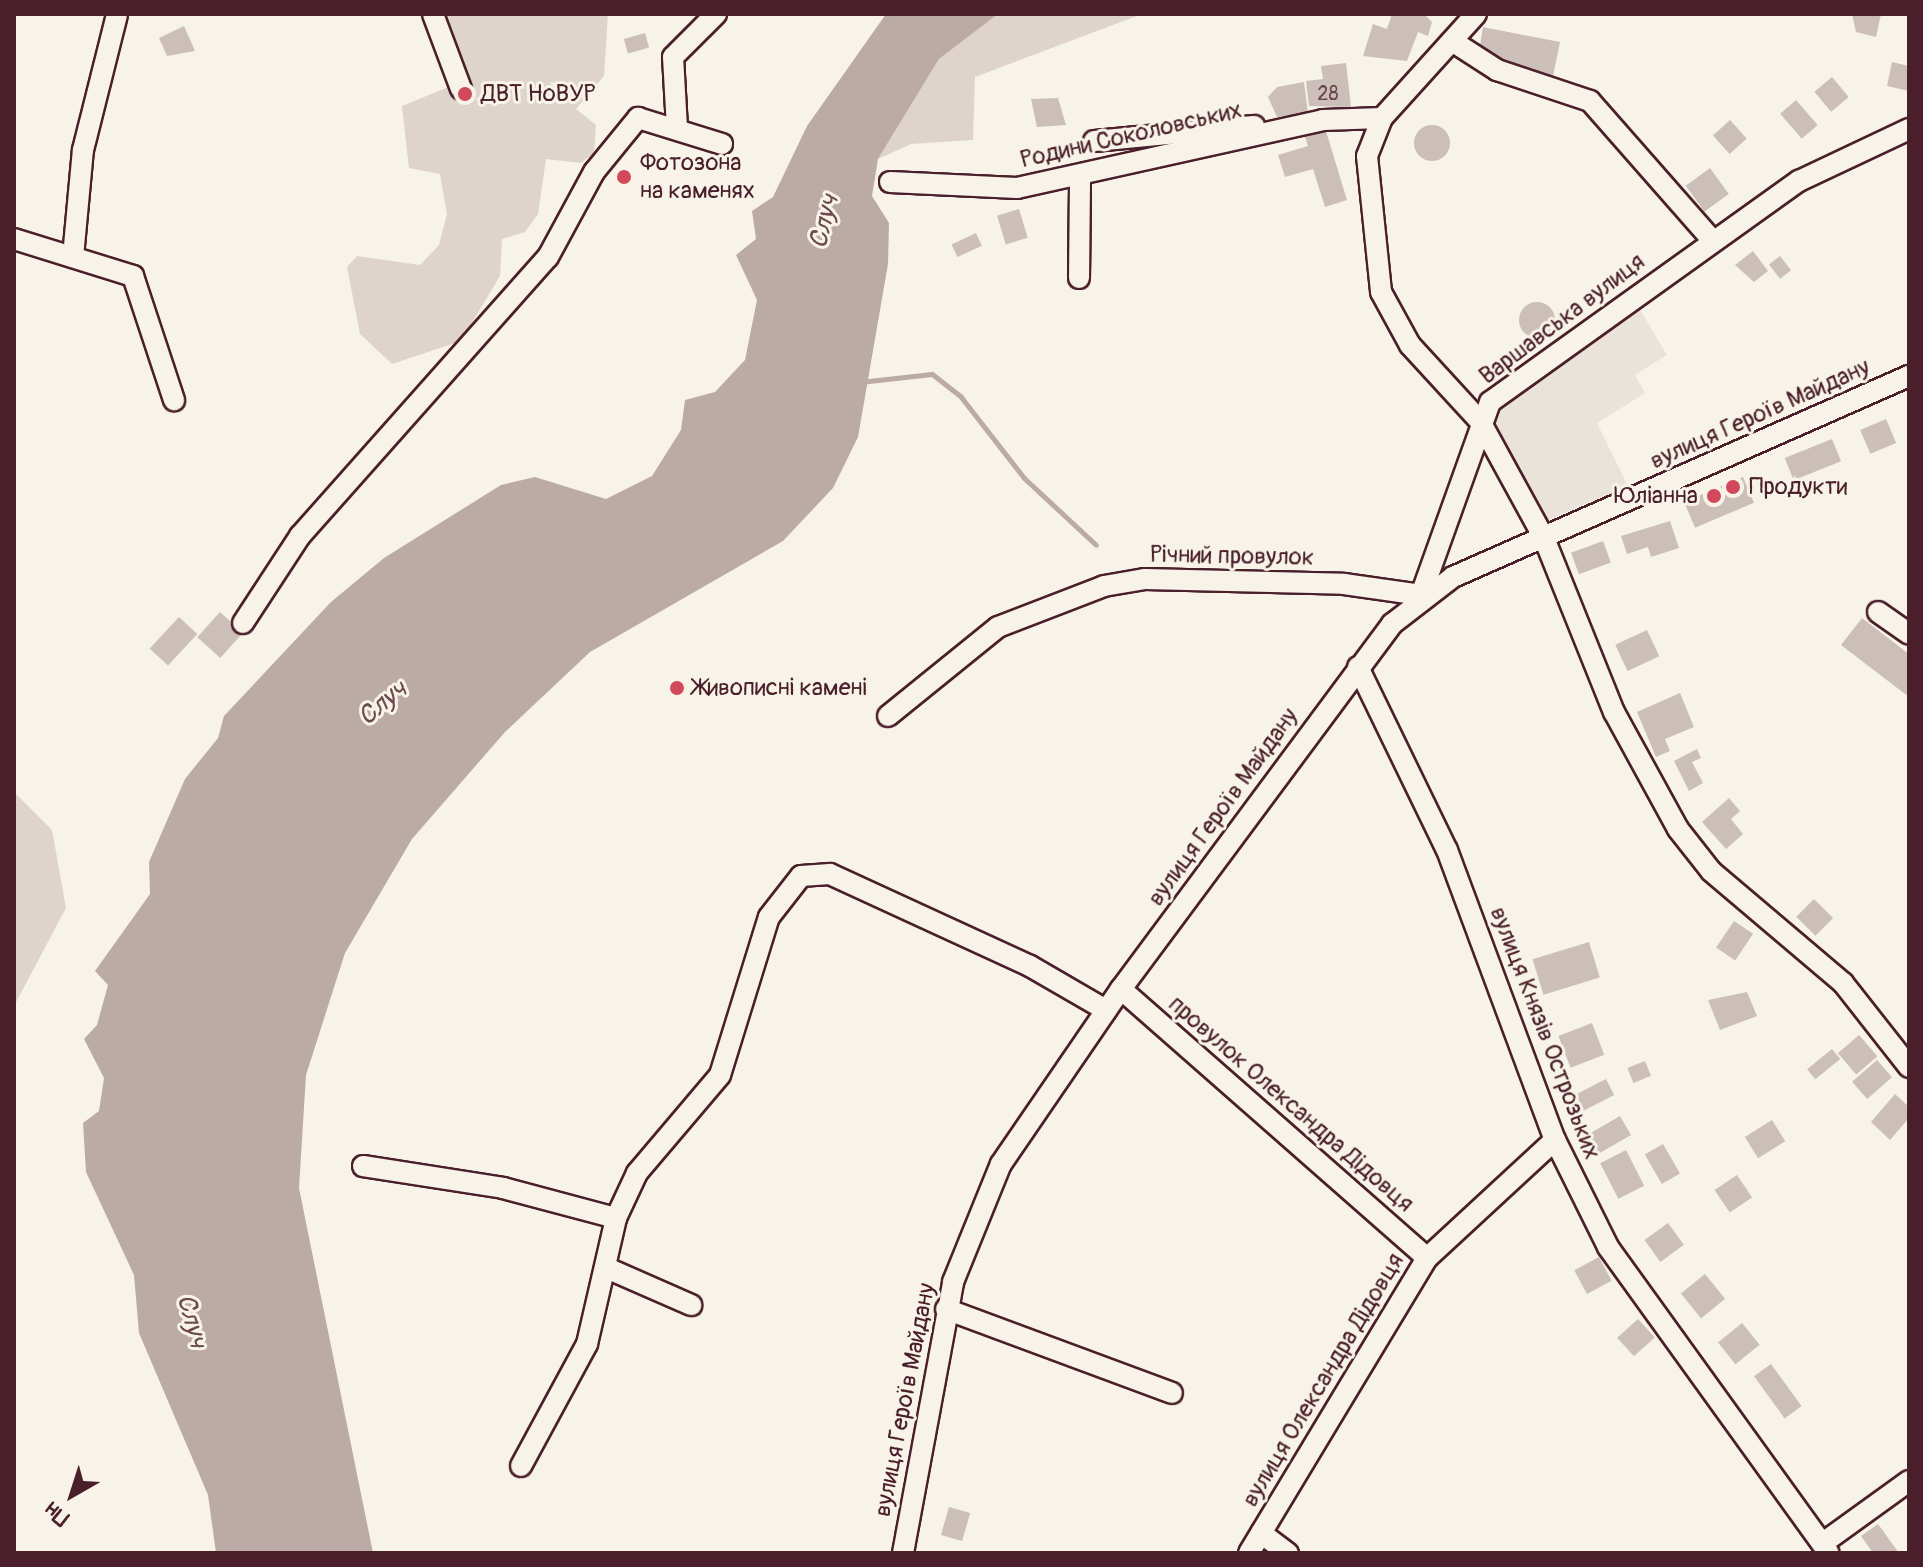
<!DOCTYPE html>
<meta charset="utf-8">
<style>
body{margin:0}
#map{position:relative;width:1923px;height:1567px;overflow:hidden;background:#f7f3e8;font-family:Pangolin,sans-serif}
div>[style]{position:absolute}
.built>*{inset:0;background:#eae3da}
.green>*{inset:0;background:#ded4cc}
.water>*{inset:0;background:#bcaaa7}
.stream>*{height:5px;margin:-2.5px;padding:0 2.5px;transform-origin:2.5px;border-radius:2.5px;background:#bcaaa7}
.building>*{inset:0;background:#ccbfb9;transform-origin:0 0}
.round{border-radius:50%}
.roads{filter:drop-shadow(2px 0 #4a1f2b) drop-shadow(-2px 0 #4a1f2b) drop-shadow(0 2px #4a1f2b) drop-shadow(0 -2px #4a1f2b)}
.minor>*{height:20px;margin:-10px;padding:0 10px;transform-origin:10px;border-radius:10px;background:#f7f3e8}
.dots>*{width:22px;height:22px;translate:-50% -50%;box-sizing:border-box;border:4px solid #f7f3e8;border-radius:50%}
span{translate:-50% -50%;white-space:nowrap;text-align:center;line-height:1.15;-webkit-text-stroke:6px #f7f3e8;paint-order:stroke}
.number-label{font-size:20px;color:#6a474e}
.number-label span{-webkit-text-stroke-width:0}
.poi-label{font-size:24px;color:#4a1f2b}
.left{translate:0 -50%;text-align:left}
.right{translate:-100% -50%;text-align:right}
.street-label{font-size:24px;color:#4a1f2b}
.water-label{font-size:26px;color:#6c4950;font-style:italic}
.frame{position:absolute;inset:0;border:16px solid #4a1f2b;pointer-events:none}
.north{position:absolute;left:32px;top:1455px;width:80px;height:80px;-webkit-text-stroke:6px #f7f3e8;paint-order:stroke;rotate:219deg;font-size:22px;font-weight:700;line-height:32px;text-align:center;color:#4a1f2b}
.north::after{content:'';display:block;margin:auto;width:28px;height:36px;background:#4a1f2b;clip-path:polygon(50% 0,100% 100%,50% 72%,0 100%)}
</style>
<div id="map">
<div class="built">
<i style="clip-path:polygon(1639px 308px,1667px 355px,1635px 375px,1645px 393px,1597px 423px,1628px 486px,1543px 522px,1486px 417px)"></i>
</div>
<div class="green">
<i style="clip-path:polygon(440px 14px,608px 14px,604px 76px,576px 109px,596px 125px,594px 153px,581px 163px,546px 159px,538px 214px,525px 232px,502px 239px,500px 276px,461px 341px,392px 364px,360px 334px,347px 267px,357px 256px,420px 265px,439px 245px,447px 214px,440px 174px,409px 168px,402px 106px,468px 79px)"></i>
<i style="clip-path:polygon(998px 14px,1142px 14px,975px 77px,973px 140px,911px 144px,878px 159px,939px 59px)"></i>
<i style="clip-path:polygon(14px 792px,52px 830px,66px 908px,14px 1006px)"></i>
</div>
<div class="water">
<i style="clip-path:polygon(886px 14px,998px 14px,939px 59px,878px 159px,872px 196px,889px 223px,888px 264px,858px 437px,833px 488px,783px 541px,590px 652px,505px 732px,412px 839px,345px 953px,306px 1075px,299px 1188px,373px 1553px,216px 1553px,208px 1495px,139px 1333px,134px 1275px,86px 1172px,83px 1123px,99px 1111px,104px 1078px,84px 1039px,97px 1025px,108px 985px,95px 971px,150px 894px,149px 862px,185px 779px,218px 738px,224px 716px,331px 602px,384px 558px,501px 485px,535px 477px,606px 499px,652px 476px,681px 430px,685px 400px,715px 392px,745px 360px,757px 300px,736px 255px,756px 239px,752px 211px,773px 197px,807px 126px)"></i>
</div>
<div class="stream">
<i style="left:860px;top:382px;width:72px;rotate:-6.3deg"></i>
<i style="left:932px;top:374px;width:37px;rotate:38deg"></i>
<i style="left:961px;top:397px;width:103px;rotate:52.1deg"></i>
<i style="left:1024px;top:478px;width:98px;rotate:42.9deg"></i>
</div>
<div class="building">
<i style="clip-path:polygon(1392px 14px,1424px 14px,1432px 22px,1428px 36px,1418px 32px,1407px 61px,1363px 56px,1373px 24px,1387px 29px)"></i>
<i style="clip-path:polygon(1852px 14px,1881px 14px,1876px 37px,1856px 32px)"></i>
<i style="clip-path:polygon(184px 26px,195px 51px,167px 56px,159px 38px)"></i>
<i style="clip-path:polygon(1483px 27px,1560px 42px,1553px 76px,1498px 66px,1500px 58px,1480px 46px)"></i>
<i style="left:645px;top:33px;width:15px;height:22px;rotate:74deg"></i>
<i style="clip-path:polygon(1892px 62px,1909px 66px,1909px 91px,1887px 86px)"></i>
<i style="clip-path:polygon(1346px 63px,1351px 107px,1309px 106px,1306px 81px,1323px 79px,1321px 66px)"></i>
<i style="left:1832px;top:77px;width:26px;height:23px;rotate:50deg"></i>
<i style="clip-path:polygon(1304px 82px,1308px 113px,1277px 117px,1268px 97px,1277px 87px)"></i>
<i style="clip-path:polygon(1058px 98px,1066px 125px,1037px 127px,1031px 99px)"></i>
<i style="left:1796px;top:100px;width:33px;height:21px;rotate:49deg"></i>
<i style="left:1730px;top:120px;width:25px;height:23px;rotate:48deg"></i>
<i class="round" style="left:1414px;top:125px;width:36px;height:36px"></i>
<i style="clip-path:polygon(1325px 128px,1347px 200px,1325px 207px,1313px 169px,1285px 177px,1278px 155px,1308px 146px,1304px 134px)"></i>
<i style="left:1710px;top:168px;width:32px;height:30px;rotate:54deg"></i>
<i style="left:1019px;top:209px;width:30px;height:23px;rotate:73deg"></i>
<i style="left:976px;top:233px;width:14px;height:27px;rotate:65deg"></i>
<i style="clip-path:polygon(1753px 251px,1768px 271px,1754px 282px,1735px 265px)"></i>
<i style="left:1780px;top:256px;width:18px;height:14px;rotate:52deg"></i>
<i class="round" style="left:1519px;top:302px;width:36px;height:36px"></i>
<i style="left:1886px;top:419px;width:26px;height:28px;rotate:67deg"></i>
<i style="left:1832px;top:439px;width:24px;height:51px;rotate:68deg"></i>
<i style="left:1743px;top:477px;width:28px;height:64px;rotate:67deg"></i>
<i style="clip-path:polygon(1670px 521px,1679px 548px,1651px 557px,1648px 547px,1627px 554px,1621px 536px)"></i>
<i style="left:1603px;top:541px;width:23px;height:34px;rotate:70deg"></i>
<i style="left:220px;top:612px;width:31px;height:34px;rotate:42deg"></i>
<i style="left:179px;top:617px;width:25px;height:43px;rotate:43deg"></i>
<i style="clip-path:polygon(1862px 618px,1909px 654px,1909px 697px,1841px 645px)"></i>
<i style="left:1647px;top:630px;width:29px;height:35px;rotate:65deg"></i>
<i style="clip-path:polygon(1680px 693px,1694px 727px,1665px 739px,1670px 751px,1656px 757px,1637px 712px)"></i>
<i style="clip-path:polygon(1697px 749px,1701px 758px,1692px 762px,1703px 783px,1689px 791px,1674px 761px)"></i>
<i style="clip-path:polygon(1729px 798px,1740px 811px,1731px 819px,1743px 834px,1726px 849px,1702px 822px)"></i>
<i style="left:1814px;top:899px;width:27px;height:25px;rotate:45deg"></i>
<i style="left:1734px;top:921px;width:23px;height:32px;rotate:34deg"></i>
<i style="left:1589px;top:942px;width:37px;height:59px;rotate:73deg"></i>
<i style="clip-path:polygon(1747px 992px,1757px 1016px,1720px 1030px,1708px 1000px)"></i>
<i style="left:1592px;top:1023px;width:34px;height:36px;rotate:69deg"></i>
<i style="left:1859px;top:1035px;width:28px;height:28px;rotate:49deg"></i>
<i style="left:1832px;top:1049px;width:13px;height:32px;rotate:51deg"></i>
<i style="left:1877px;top:1060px;width:23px;height:33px;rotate:49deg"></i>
<i style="left:1645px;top:1061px;width:16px;height:19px;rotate:68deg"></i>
<i style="left:1606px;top:1079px;width:18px;height:34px;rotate:63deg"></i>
<i style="clip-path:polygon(1895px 1094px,1909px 1107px,1909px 1118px,1890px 1140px,1871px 1122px)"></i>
<i style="left:1620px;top:1116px;width:22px;height:37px;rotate:60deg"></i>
<i style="left:1772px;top:1120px;width:25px;height:32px;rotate:58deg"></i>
<i style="left:1663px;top:1144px;width:34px;height:21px;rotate:60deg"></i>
<i style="left:1626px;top:1150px;width:40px;height:29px;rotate:63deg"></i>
<i style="left:1737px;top:1175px;width:27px;height:27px;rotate:56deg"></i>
<i style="left:1668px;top:1223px;width:27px;height:29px;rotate:54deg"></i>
<i style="left:1599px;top:1257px;width:27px;height:28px;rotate:62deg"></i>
<i style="left:1705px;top:1274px;width:32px;height:31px;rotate:51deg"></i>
<i style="left:1638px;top:1319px;width:25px;height:28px;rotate:48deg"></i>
<i style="left:1742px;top:1323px;width:28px;height:31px;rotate:51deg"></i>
<i style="left:1771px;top:1364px;width:52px;height:21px;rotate:54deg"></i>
<i style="left:949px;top:1507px;width:22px;height:29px;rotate:16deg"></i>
<i style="clip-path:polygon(1878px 1524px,1899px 1553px,1873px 1553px,1861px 1536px)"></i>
</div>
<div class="roads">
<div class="minor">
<i style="left:433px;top:14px;width:80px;rotate:69.5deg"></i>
<i style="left:1476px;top:14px;width:140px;rotate:132.1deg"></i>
<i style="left:1382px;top:118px;width:41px;rotate:111.5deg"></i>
<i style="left:1367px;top:156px;width:137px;rotate:84.1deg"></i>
<i style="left:1381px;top:292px;width:60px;rotate:61.3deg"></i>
<i style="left:1410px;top:345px;width:103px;rotate:47.4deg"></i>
<i style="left:1480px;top:421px;width:133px;rotate:61.3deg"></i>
<i style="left:1544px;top:538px;width:188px;rotate:68.1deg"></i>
<i style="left:1614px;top:712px;width:133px;rotate:61.3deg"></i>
<i style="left:1678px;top:829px;width:53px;rotate:51.8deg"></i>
<i style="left:1711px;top:871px;width:173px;rotate:40.3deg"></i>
<i style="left:1843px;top:983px;width:107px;rotate:51.8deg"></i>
<i style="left:1452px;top:41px;width:54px;rotate:32.8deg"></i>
<i style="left:1497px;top:70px;width:98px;rotate:18.4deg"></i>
<i style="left:1590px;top:101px;width:185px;rotate:48.7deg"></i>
<i style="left:677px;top:128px;width:71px;rotate:-93.2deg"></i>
<i style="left:673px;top:57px;width:61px;rotate:-45deg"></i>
<i style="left:1094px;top:141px;width:161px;rotate:-5.4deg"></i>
<i style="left:890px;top:182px;width:127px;rotate:2.7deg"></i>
<i style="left:1017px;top:188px;width:313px;rotate:-12.5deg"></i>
<i style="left:1323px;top:120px;width:59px;rotate:-1.9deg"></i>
<i style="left:14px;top:239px;width:125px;rotate:17.3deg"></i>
<i style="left:133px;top:276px;width:131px;rotate:71.7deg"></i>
<i style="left:73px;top:257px;width:107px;rotate:-84.7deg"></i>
<i style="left:83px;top:150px;width:139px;rotate:-75.9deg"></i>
<i style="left:1079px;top:278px;width:101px;rotate:-89.4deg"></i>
<i style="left:1878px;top:612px;width:38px;rotate:35deg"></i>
<i style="left:243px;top:623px;width:104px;rotate:-56.8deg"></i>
<i style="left:300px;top:536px;width:373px;rotate:-48.4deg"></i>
<i style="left:548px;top:257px;width:97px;rotate:-61.6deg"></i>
<i style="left:594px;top:172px;width:70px;rotate:-50.8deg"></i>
<i style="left:638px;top:118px;width:88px;rotate:17.2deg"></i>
<i style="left:1358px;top:667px;width:203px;rotate:64.1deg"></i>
<i style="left:1447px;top:850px;width:309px;rotate:69.6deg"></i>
<i style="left:1555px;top:1140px;width:119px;rotate:63.6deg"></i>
<i style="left:1608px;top:1247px;width:377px;rotate:54.2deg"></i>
<i style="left:888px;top:716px;width:141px;rotate:-39deg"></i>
<i style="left:998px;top:627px;width:114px;rotate:-21.1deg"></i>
<i style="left:1104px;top:586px;width:42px;rotate:-9.7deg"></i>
<i style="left:1145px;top:579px;width:199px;rotate:1.4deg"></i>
<i style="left:1344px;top:584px;width:78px;rotate:8.1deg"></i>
<i style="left:1421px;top:595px;width:205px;rotate:-70.3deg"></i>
<i style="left:1490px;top:402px;width:380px;rotate:-35.6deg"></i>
<i style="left:1799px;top:181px;width:122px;rotate:-25.3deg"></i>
<i style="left:1121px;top:989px;width:407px;rotate:41.3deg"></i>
<i style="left:363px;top:1166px;width:142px;rotate:8.9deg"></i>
<i style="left:503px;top:1188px;width:117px;rotate:14.9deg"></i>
<i style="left:609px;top:1269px;width:90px;rotate:23.7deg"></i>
<i style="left:946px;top:1309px;width:241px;rotate:20.4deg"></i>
<i style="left:521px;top:1466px;width:139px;rotate:-61.6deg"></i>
<i style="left:587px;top:1344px;width:129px;rotate:-77deg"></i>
<i style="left:616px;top:1218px;width:50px;rotate:-65deg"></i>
<i style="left:637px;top:1173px;width:128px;rotate:-49.7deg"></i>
<i style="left:720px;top:1075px;width:165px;rotate:-72.8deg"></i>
<i style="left:769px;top:917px;width:52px;rotate:-52deg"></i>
<i style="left:801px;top:876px;width:29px;rotate:-4deg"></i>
<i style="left:830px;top:874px;width:220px;rotate:24.7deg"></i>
<i style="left:1030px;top:966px;width:88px;rotate:30.1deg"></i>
<i style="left:1261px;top:1533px;width:34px;rotate:37deg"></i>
<i style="left:1823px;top:1543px;width:106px;rotate:-35.8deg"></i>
<i style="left:903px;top:1553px;width:276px;rotate:-79.5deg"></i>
<i style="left:953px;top:1282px;width:127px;rotate:-67.9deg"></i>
<i style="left:1001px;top:1164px;width:212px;rotate:-55.6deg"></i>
<i style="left:1121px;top:989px;width:455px;rotate:-53.4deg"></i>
<i style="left:1392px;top:624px;width:77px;rotate:-37.6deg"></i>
<i style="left:1453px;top:577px;width:498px;rotate:-23.8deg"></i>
<i style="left:1249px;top:1553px;width:345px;rotate:-58.9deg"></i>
<i style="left:1427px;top:1258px;width:174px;rotate:-42.7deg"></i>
</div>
</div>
<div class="dots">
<i style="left:465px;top:94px;background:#d1495b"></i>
<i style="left:624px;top:177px;background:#d1495b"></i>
<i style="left:1733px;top:487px;background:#d1495b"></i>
<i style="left:1714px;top:496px;background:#d1495b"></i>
<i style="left:677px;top:688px;background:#d1495b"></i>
</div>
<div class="number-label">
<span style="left:1328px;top:93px">28</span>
</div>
<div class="poi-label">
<span class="left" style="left:481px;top:94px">ДВТ НоВУР</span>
<span class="left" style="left:640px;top:177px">Фотозона<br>на каменях</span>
<span class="left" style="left:1749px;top:487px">Продукти</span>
<span class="right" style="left:1698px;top:496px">Юліанна</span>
<span class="left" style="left:693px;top:688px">Живописні камені</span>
</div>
<div class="street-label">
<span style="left:1131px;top:135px;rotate:-13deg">Родини Соколовських</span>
<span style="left:1562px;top:319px;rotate:-37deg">Варшавська вулиця</span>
<span style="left:1760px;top:414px;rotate:-24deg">вулиця Героїв Майдану</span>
<span style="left:1232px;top:556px;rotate:1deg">Річний провулок</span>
<span style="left:1223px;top:807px;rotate:-54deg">вулиця Героїв Майдану</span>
<span style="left:1545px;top:1033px;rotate:69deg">вулиця Князів Острозьких</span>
<span style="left:1291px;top:1104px;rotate:41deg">провулок Олександра Дідовця</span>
<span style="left:1323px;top:1380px;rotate:-59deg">вулиця Олександра Дідовця</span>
<span style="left:905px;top:1400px;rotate:-79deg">вулиця Героїв Майдану</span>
</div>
<div class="water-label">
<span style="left:825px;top:222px;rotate:-76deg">Случ</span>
<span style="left:383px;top:704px;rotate:-39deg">Случ</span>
<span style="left:191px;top:1321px;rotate:75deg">Случ</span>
</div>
<div class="frame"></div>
<div class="north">Пн</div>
</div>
